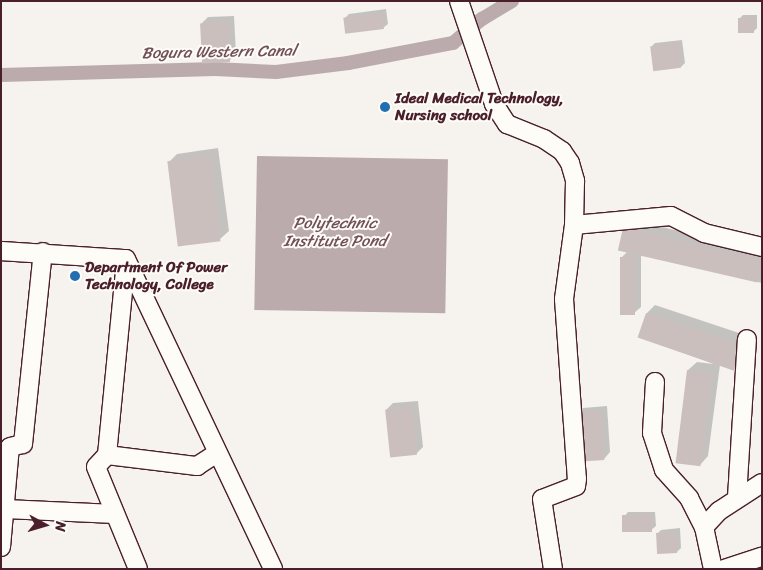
<!DOCTYPE html>
<style>
body{margin:0}
#map{position:relative;width:763px;height:570px;overflow:hidden;background:#f6f3ef;font-family:Sriracha,sans-serif}
div>[style]{position:absolute}
.water>*{inset:0;background:#bbabac;transform-origin:0 0}
.shadow>*{inset:0;background:#0003}
.canal>*{height:14px;margin:-7px;padding:0 7px;transform-origin:7px;border-radius:7px;background:#bbabac}
.building>*{inset:0;background:#cbbfbe;transform-origin:0 0}
.roads{filter:drop-shadow(1px 0 #4a1f2b) drop-shadow(-1px 0 #4a1f2b) drop-shadow(0 1px #4a1f2b) drop-shadow(0 -1px #4a1f2b)}
.minor>*{height:18px;margin:-9px;padding:0 9px;transform-origin:9px;border-radius:9px;background:#fdfcf7}
.dots>*{width:14px;height:14px;translate:-50% -50%;box-sizing:border-box;border:2px solid #fdfcf7;border-radius:50%}
span{translate:-50% -50%;white-space:nowrap;text-align:center;line-height:1.15;-webkit-text-stroke:4px #fdfcf7;paint-order:stroke}
.poi-label{font-size:15px;color:#4a1f2b;font-weight:700}
.left{translate:0 -50%;text-align:left}
.water-label{font-size:16px;color:#725058;font-style:italic}
.frame{position:absolute;inset:0;border:2px solid #4a1f2b;pointer-events:none}
.north{position:absolute;left:20px;top:500px;width:50px;height:50px;-webkit-text-stroke:4px #fdfcf7;paint-order:stroke;rotate:96deg;font-size:14px;font-weight:700;line-height:20px;text-align:center;color:#4a1f2b}
.north::after{content:'';display:block;margin:auto;width:18px;height:22px;background:#4a1f2b;clip-path:polygon(50% 0,100% 100%,50% 72%,0 100%)}
</style>
<div id="map">
<div class="water">
<i style="left:257px;top:156px;width:191px;height:154px;rotate:1deg"></i>
</div>
<div class="shadow">
<i style="clip-path:polygon(386px 9px,388px 24px,383px 28px,345px 18px,349px 14px)"></i>
<i style="clip-path:polygon(743px 15px,757px 15px,757px 28px,753px 32px,739px 19px)"></i>
<i style="clip-path:polygon(234px 16px,236px 54px,230px 60px,201px 24px,208px 17px)"></i>
<i style="clip-path:polygon(682px 40px,685px 63px,681px 67px,651px 47px,655px 43px)"></i>
<i style="clip-path:polygon(218px 148px,229px 231px,220px 239px,169px 162px,177px 154px)"></i>
<i style="clip-path:polygon(633px 220px,762px 251px,762px 283px,641px 254px,641px 307px,634px 313px,621px 258px,628px 251px,624px 228px)"></i>
<i style="clip-path:polygon(655px 305px,751px 337px,743px 361px,734px 369px,720px 365px,708px 456px,700px 465px,688px 370px,697px 362px,714px 364px,639px 337px,647px 313px)"></i>
<i style="clip-path:polygon(418px 401px,423px 447px,416px 454px,386px 410px,393px 403px)"></i>
<i style="clip-path:polygon(607px 406px,610px 452px,604px 459px,576px 415px,583px 408px)"></i>
<i style="clip-path:polygon(628px 512px,655px 512px,656px 526px,651px 530px,624px 517px)"></i>
<i style="clip-path:polygon(680px 528px,681px 548px,677px 552px,657px 534px,661px 530px)"></i>
</div>
<div class="canal">
<i style="left:1px;top:75px;width:214px;rotate:-1.6deg"></i>
<i style="left:215px;top:69px;width:61px;rotate:2.8deg"></i>
<i style="left:276px;top:72px;width:73px;rotate:-7.1deg"></i>
<i style="left:348px;top:63px;width:107px;rotate:-10.8deg"></i>
<i style="left:453px;top:43px;width:38px;rotate:-40deg"></i>
<i style="left:482px;top:19px;width:35px;rotate:-31deg"></i>
</div>
<div class="building">
<i style="left:382px;top:13px;width:16px;height:39px;rotate:83deg"></i>
<i style="left:738px;top:18px;width:16px;height:15px"></i>
<i style="left:228px;top:22px;width:40px;height:28px;rotate:87deg"></i>
<i style="left:678px;top:43px;width:25px;height:28px;rotate:83deg"></i>
<i style="left:210px;top:156px;width:86px;height:43px;rotate:83deg"></i>
<i style="left:623px;top:228px;width:143px;height:23px;rotate:13deg"></i>
<i style="left:620px;top:257px;width:15px;height:58px"></i>
<i style="left:646px;top:313px;width:102px;height:26px;rotate:19deg"></i>
<i style="left:687px;top:370px;width:25px;height:94px;rotate:7deg"></i>
<i style="left:412px;top:407px;width:48px;height:27px;rotate:84deg"></i>
<i style="left:601px;top:412px;width:48px;height:26px;rotate:86deg"></i>
<i style="left:652px;top:515px;width:17px;height:30px;rotate:90deg"></i>
<i style="left:676px;top:532px;width:21px;height:20px;rotate:87deg"></i>
</div>
<div class="roads">
<div class="minor">
<i style="left:459px;top:1px;width:109px;rotate:71.2deg"></i>
<i style="left:494px;top:104px;width:24px;rotate:57deg"></i>
<i style="left:507px;top:124px;width:40px;rotate:22deg"></i>
<i style="left:544px;top:139px;width:22px;rotate:34deg"></i>
<i style="left:562px;top:151px;width:14px;rotate:56deg"></i>
<i style="left:570px;top:163px;width:19px;rotate:74deg"></i>
<i style="left:575px;top:181px;width:44px;rotate:91.3deg"></i>
<i style="left:574px;top:225px;width:75px;rotate:97.7deg"></i>
<i style="left:564px;top:299px;width:180px;rotate:85.9deg"></i>
<i style="left:577px;top:479px;width:7px;rotate:98deg"></i>
<i style="left:576px;top:486px;width:36px;rotate:159deg"></i>
<i style="left:542px;top:499px;width:71px;rotate:81.1deg"></i>
<i style="left:574px;top:225px;width:97px;rotate:-5.3deg"></i>
<i style="left:671px;top:216px;width:37px;rotate:27deg"></i>
<i style="left:704px;top:233px;width:60px;rotate:13.6deg"></i>
<i style="left:1px;top:251px;width:125px;rotate:3.7deg"></i>
<i style="left:126px;top:259px;width:343px;rotate:64.6deg"></i>
<i style="left:126px;top:261px;width:195px;rotate:95.6deg"></i>
<i style="left:107px;top:455px;width:91px;rotate:7deg"></i>
<i style="left:197px;top:466px;width:24px;rotate:-33deg"></i>
<i style="left:655px;top:382px;width:51px;rotate:93.4deg"></i>
<i style="left:652px;top:433px;width:39px;rotate:72deg"></i>
<i style="left:664px;top:470px;width:38px;rotate:48deg"></i>
<i style="left:689px;top:498px;width:33px;rotate:63deg"></i>
<i style="left:704px;top:527px;width:43px;rotate:77.9deg"></i>
<i style="left:107px;top:455px;width:16px;rotate:133deg"></i>
<i style="left:96px;top:467px;width:110px;rotate:67.6deg"></i>
<i style="left:737px;top:497px;width:158px;rotate:-86.4deg"></i>
<i style="left:5px;top:509px;width:110px;rotate:2.6deg"></i>
<i style="left:704px;top:527px;width:22px;rotate:-47deg"></i>
<i style="left:719px;top:511px;width:51px;rotate:-33.1deg"></i>
<i style="left:1px;top:547px;width:100px;rotate:-84.9deg"></i>
<i style="left:10px;top:447px;width:13px;rotate:-13deg"></i>
<i style="left:23px;top:444px;width:193px;rotate:-84.1deg"></i>
<i style="left:724px;top:569px;width:40px;rotate:-18deg"></i>
</div>
</div>
<div class="dots">
<i style="left:385px;top:107px;background:#1f6fb2"></i>
<i style="left:75px;top:276px;background:#1f6fb2"></i>
</div>
<div class="poi-label">
<span class="left" style="left:395px;top:107px">Ideal Medical Technology,<br>Nursing school</span>
<span class="left" style="left:85px;top:276px">Department Of Power<br>Technology, College</span>
</div>
<div class="water-label">
<span style="left:219px;top:52px;rotate:-1deg">Bogura Western Canal</span>
<span style="left:335px;top:232px">Polytechnic<br>Institute Pond</span>
</div>
<div class="frame"></div>
<div class="north">N</div>
</div>
